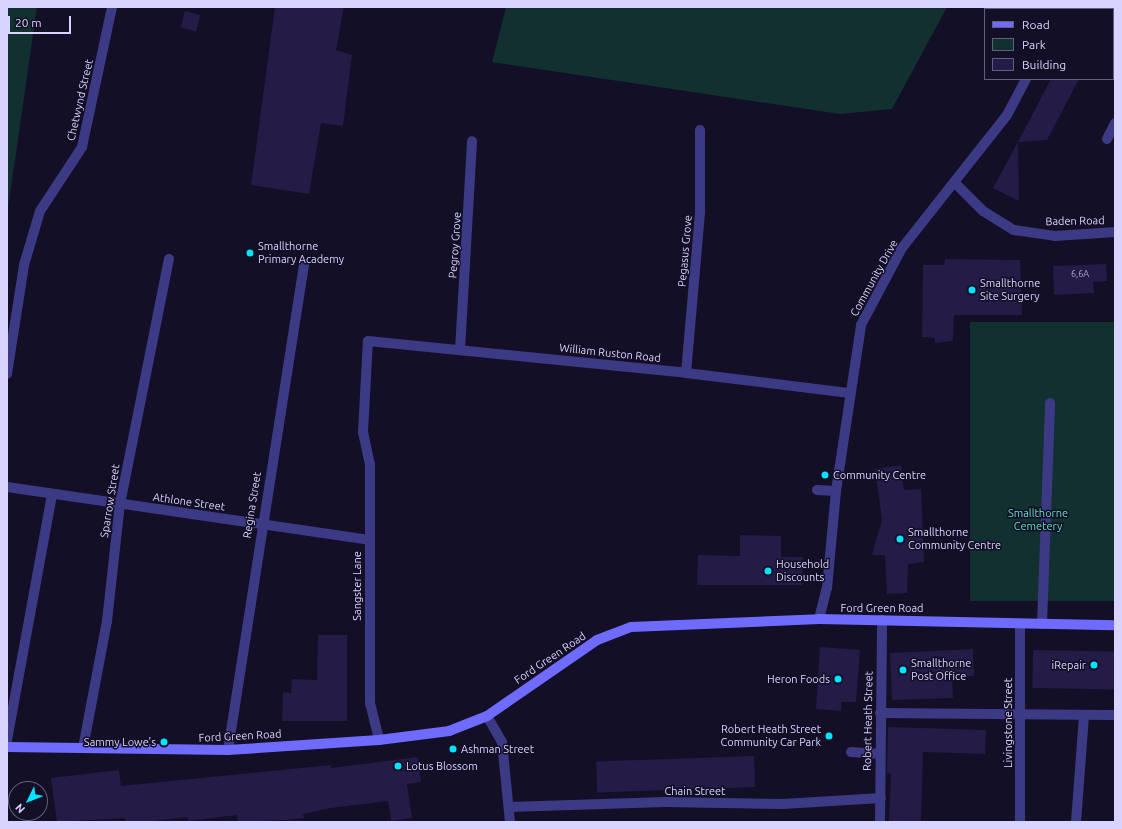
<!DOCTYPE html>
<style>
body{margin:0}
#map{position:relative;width:1122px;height:829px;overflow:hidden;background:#130f26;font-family:Ubuntu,sans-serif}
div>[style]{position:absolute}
.green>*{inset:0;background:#12302f;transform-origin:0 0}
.building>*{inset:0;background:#241b47;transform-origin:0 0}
.lane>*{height:10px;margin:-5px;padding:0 5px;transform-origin:5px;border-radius:5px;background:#3d3a85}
.street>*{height:10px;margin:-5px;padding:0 5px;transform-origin:5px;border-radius:5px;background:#3d3a85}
.secondary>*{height:10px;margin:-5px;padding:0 5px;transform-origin:5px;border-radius:5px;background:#6f6bff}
.dots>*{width:11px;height:11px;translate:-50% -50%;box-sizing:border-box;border:2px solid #130f26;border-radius:50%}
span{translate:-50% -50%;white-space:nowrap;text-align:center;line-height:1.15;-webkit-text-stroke:3px #130f26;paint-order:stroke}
.number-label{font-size:9px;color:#aca6d1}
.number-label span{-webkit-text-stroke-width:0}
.street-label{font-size:11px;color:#d9d4ff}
.poi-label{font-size:11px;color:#d9d4ff}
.left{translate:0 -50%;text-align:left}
.right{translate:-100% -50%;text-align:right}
.park-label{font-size:11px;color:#5fe0c0}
.frame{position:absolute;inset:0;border:8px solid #d9d4ff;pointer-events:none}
.legend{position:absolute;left:984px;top:8px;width:130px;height:72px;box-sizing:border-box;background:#130f26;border:1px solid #625e7d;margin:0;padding:5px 7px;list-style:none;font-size:12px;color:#d9d4ff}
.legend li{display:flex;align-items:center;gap:8px;height:20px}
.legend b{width:20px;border:1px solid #625e7d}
.north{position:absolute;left:8px;top:781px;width:40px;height:40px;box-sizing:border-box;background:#130f26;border:1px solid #625e7d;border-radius:50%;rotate:227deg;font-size:11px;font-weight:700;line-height:16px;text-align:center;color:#d9d4ff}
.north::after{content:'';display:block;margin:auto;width:14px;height:18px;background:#00e5ff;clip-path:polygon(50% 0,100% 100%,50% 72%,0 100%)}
.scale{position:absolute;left:8px;top:16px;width:63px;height:18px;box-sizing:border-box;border:2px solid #d9d4ff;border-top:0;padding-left:5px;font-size:12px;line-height:14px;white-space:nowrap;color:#d9d4ff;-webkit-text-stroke:3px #130f26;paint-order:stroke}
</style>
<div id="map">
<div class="green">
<i style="clip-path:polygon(7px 7px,37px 7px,7px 215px)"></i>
<i style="clip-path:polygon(506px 7px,947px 7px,892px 109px,840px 114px,492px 62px)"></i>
<i style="left:1115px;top:322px;width:279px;height:145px;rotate:90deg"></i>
</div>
<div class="building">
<i style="clip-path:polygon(275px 7px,344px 7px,336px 50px,352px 55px,343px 126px,321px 123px,309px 194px,251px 185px)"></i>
<i style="left:185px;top:11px;width:16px;height:17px;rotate:15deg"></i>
<i style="clip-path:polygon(1051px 79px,1079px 79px,1047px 140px,1018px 142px)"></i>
<i style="clip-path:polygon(1018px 142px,1019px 201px,993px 188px)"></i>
<i style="clip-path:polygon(945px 259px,1020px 260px,1022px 315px,954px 315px,953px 341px,935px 343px,935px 338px,922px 337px,923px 265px,944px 265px)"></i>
<i style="clip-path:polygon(1106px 264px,1107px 281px,1093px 282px,1094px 293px,1054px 295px,1053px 266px)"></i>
<i style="clip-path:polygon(901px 465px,904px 490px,921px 489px,924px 562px,908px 564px,907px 593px,887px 594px,885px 555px,872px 555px,882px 520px,875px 469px)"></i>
<i style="clip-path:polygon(740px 535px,781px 536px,781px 557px,803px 557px,802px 585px,697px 585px,698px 555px,740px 556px)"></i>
<i style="clip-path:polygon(318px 635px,347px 635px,347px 721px,282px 721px,283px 692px,291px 693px,292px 679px,317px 680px)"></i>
<i style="clip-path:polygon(820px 647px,860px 650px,856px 702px,841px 702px,841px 711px,816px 709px)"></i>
<i style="clip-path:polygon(973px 649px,974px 676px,952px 676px,953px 698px,892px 700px,890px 653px)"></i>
<i style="left:1033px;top:650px;width:82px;height:38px;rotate:1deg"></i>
<i style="clip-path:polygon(888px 727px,986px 730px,985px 754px,923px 752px,921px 822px,889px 822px,891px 774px,887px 773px)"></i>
<i style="left:754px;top:756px;width:31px;height:158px;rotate:88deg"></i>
<i style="clip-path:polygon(418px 757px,421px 782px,407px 784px,412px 818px,391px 821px,388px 801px,331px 808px,303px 814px,304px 818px,286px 820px,238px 822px,237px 815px,188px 821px,188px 817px,142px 822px,126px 822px,125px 818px,57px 822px,51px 778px,119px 770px,121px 786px,331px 765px,331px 768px)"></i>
</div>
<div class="lane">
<i style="left:1107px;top:139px;width:18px;rotate:-63deg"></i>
<i style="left:363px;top:432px;width:91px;rotate:-86.9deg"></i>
<i style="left:817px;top:490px;width:19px;rotate:3deg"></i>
<i style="left:1042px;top:624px;width:221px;rotate:-87.9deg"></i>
<i style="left:880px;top:713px;width:235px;rotate:0.5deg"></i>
<i style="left:7px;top:740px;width:250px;rotate:-79.6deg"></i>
<i style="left:851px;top:752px;width:27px;rotate:4deg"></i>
<i style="left:1076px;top:822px;width:106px;rotate:-85.7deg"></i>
</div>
<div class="street">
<i style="left:1062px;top:9px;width:2px;rotate:-63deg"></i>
<i style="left:956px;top:184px;width:38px;rotate:45deg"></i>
<i style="left:983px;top:211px;width:36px;rotate:32deg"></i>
<i style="left:1014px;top:230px;width:41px;rotate:8.3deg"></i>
<i style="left:1055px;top:236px;width:60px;rotate:-3.8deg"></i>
<i style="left:368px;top:341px;width:320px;rotate:5.7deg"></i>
<i style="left:686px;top:373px;width:165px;rotate:7deg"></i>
<i style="left:460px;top:350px;width:209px;rotate:-86.7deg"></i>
<i style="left:686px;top:373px;width:162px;rotate:-85deg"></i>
<i style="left:700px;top:212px;width:82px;rotate:-90deg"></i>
<i style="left:7px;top:374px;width:110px;rotate:-81.1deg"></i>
<i style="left:24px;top:265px;width:56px;rotate:-73.5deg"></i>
<i style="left:40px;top:211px;width:77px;rotate:-56.7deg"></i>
<i style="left:82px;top:147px;width:143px;rotate:-77.9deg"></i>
<i style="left:363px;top:432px;width:33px;rotate:78deg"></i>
<i style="left:370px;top:464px;width:239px;rotate:90deg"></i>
<i style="left:370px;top:703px;width:38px;rotate:76deg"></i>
<i style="left:7px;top:487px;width:366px;rotate:8.3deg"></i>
<i style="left:819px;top:619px;width:32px;rotate:-76deg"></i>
<i style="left:827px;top:588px;width:97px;rotate:-84.7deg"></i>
<i style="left:836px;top:491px;width:168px;rotate:-81.4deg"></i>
<i style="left:861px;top:325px;width:87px;rotate:-62deg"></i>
<i style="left:902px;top:248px;width:169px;rotate:-51.7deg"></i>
<i style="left:1007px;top:115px;width:41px;rotate:-62.2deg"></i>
<i style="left:487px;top:716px;width:30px;rotate:60deg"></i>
<i style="left:502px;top:742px;width:80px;rotate:84.3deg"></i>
<i style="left:83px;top:748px;width:129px;rotate:-79.3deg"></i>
<i style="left:107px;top:621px;width:118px;rotate:-83.7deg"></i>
<i style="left:120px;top:504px;width:250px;rotate:-78.7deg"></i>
<i style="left:228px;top:750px;width:492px;rotate:-81.1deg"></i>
<i style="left:509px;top:807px;width:156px;rotate:-1.8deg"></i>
<i style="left:665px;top:802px;width:118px;rotate:1deg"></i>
<i style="left:783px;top:804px;width:98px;rotate:-3.5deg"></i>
<i style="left:880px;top:822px;width:202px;rotate:-89.4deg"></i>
<i style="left:1020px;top:822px;width:198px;rotate:-90deg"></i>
</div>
<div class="secondary">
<i style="left:7px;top:747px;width:221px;rotate:0.8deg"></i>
<i style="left:228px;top:750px;width:151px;rotate:-3.8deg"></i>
<i style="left:379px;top:740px;width:71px;rotate:-7.3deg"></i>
<i style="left:449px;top:731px;width:41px;rotate:-21.5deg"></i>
<i style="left:487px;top:716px;width:134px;rotate:-34.6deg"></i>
<i style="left:597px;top:640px;width:36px;rotate:-21deg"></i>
<i style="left:631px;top:627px;width:188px;rotate:-2.4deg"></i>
<i style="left:819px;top:619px;width:296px;rotate:1.2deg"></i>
</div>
<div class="dots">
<i style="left:250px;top:253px;background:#00e5ff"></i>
<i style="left:972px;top:290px;background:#00e5ff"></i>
<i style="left:825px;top:475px;background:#00e5ff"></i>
<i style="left:900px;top:539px;background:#00e5ff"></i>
<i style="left:768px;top:571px;background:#00e5ff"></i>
<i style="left:1094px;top:665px;background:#00e5ff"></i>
<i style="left:903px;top:670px;background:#00e5ff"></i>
<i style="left:838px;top:679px;background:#00e5ff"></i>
<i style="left:829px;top:736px;background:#00e5ff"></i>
<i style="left:164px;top:742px;background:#00e5ff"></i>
<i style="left:453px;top:749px;background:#00e5ff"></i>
<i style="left:398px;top:766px;background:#00e5ff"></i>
</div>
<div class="number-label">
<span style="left:1080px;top:274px">6,6A</span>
</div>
<div class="street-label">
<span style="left:80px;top:100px;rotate:-77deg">Chetwynd Street</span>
<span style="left:1075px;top:221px;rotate:-1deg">Baden Road</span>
<span style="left:455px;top:245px;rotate:-86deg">Pegroy Grove</span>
<span style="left:685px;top:251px;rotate:-85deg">Pegasus Grove</span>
<span style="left:874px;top:278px;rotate:-61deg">Community Drive</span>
<span style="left:610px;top:353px;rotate:6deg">William Ruston Road</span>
<span style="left:110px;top:501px;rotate:-81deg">Sparrow Street</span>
<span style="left:189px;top:502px;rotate:8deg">Athlone Street</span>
<span style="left:252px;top:505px;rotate:-81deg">Regina Street</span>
<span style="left:357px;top:586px;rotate:-90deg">Sangster Lane</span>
<span style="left:882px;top:608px">Ford Green Road</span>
<span style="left:550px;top:658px;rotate:-34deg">Ford Green Road</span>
<span style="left:868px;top:721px;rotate:-89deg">Robert Heath Street</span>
<span style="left:1008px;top:723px;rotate:-90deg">Livingstone Street</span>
<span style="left:240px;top:736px;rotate:-3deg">Ford Green Road</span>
<span style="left:695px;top:791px">Chain Street</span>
</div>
<div class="poi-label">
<span class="left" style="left:258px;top:253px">Smallthorne<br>Primary Academy</span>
<span class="left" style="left:980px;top:290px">Smallthorne<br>Site Surgery</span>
<span class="left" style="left:833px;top:475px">Community Centre</span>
<span class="left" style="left:908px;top:539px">Smallthorne<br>Community Centre</span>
<span class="left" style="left:776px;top:571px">Household<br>Discounts</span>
<span class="left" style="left:911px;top:670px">Smallthorne<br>Post Office</span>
<span class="right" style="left:1086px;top:665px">iRepair</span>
<span class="right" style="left:830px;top:679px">Heron Foods</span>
<span class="right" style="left:821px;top:736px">Robert Heath Street<br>Community Car Park</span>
<span class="right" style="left:156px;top:742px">Sammy Lowe's</span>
<span class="left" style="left:461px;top:749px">Ashman Street</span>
<span class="left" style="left:406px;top:766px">Lotus Blossom</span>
</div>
<div class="park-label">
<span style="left:1038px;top:520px">Smallthorne<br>Cemetery</span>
</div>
<div class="frame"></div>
<ul class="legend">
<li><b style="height:5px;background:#6f6bff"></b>Road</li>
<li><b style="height:11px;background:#12302f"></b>Park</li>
<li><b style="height:11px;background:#241b47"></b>Building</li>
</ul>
<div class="north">N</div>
<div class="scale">20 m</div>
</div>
